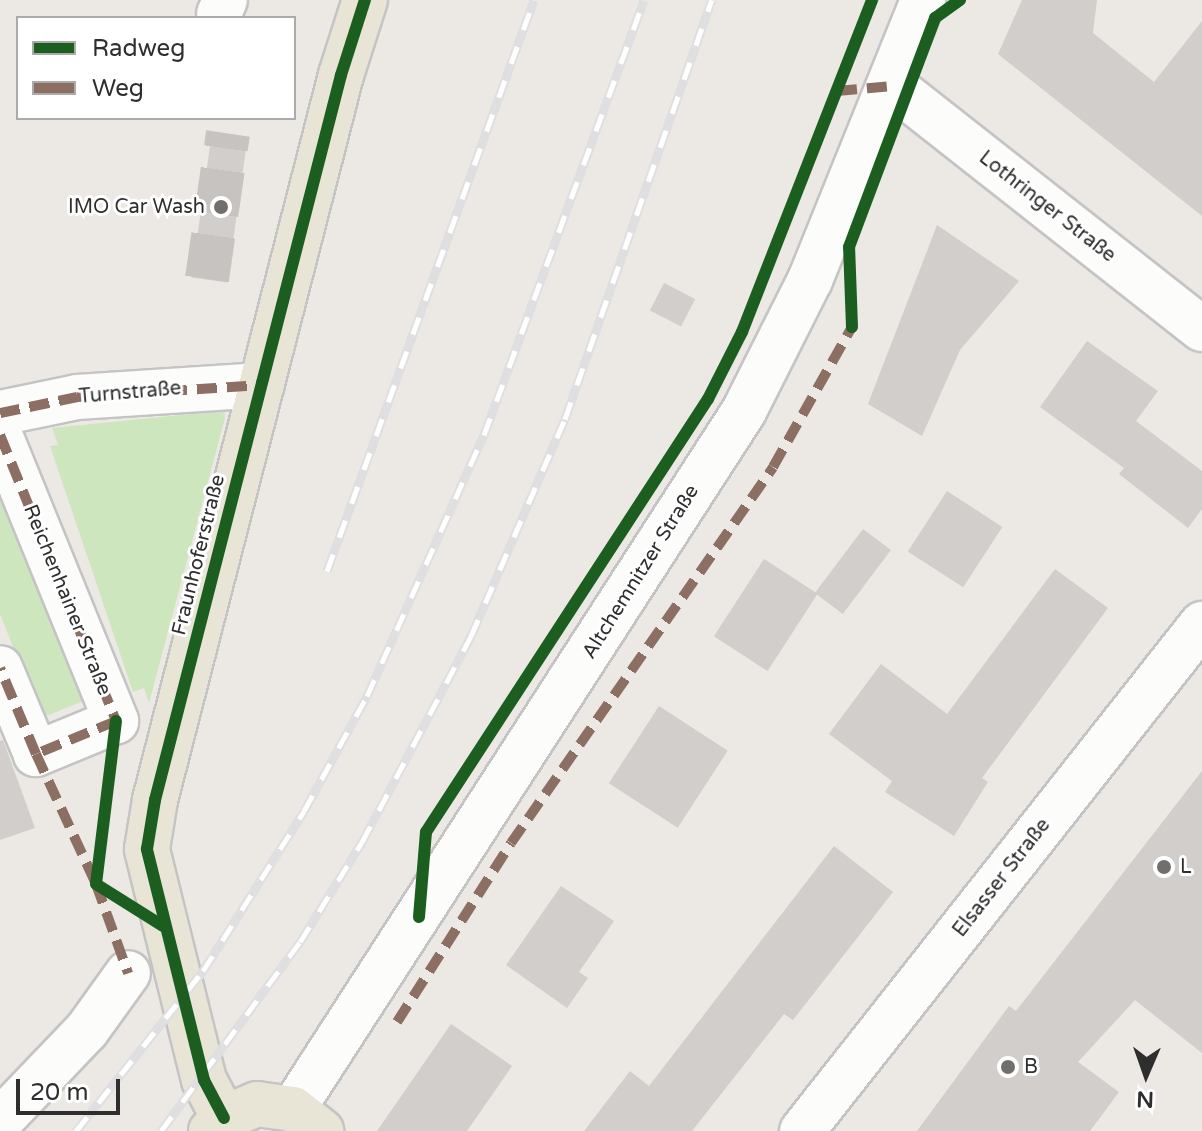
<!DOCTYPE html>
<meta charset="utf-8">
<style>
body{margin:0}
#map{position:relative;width:1202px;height:1131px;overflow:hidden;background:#ece8e4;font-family:"Varela Round",sans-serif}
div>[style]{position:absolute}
.green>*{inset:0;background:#cee6be}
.building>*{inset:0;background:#d1cecb;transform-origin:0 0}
.minor-tunnel>*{height:44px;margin-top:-22px;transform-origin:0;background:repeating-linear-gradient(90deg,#c6c3c0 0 44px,transparent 0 66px)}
.roads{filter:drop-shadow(2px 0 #c5c4c5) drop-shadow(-2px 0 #c5c4c5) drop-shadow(0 2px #c5c4c5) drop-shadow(0 -2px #c5c4c5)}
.minor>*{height:44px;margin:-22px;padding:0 22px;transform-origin:22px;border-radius:22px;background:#fcfcfb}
.major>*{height:44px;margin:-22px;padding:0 22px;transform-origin:22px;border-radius:22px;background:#e8e4d6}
.rail>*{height:9px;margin-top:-4.5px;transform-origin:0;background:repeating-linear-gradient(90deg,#fff 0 18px,#dfdfe1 0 36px);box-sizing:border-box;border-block:2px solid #dfdfe1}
.quiet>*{height:10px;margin-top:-5px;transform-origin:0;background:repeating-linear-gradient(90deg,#8d6e63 0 20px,transparent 0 30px)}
.cycleway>*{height:12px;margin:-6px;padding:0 6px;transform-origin:6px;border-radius:6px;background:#1b5e20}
.dots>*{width:22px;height:22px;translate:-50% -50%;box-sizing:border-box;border:4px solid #fff;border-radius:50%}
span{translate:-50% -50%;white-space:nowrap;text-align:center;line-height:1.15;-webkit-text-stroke:6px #fff;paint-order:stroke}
.poi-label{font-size:20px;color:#2e2e2e}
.right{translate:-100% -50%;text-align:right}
.left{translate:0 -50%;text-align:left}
.street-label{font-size:20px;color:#2e2e2e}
.legend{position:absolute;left:16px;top:16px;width:280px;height:104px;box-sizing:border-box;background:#fff;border:2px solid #ababab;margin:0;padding:10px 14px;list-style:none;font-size:24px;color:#2e2e2e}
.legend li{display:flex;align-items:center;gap:16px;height:40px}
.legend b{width:40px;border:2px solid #ababab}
.north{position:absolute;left:1106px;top:1035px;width:80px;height:80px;-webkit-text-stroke:6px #fff;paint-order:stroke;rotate:182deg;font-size:22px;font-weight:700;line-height:32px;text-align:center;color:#2e2e2e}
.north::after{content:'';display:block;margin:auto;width:28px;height:36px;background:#2e2e2e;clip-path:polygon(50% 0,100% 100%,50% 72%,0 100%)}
.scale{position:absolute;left:16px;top:1079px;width:104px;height:36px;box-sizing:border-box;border:4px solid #2e2e2e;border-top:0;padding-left:10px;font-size:24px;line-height:28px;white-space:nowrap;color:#2e2e2e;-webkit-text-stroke:6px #fff;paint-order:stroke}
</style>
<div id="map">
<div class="green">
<i style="clip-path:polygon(211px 402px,224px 410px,225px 418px,149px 703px,144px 688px,133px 692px,50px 446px,58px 445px,52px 428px,211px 412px)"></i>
<i style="clip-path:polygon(0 478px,96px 696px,41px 718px,0 614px)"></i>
</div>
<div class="building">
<i style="clip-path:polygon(1022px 0,1097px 0,1093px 33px,1154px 82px,1202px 21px,1202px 216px,998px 54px)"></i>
<i style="left:212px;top:132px;width:36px;height:147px;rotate:8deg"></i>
<i style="clip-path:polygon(937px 225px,1019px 281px,960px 350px,922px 436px,868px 404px)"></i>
<i style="left:664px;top:283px;width:35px;height:31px;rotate:27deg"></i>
<i style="clip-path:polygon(1087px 341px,1158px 391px,1136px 421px,1202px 471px,1202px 509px,1188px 528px,1119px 474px,1124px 468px,1040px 407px)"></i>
<i style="left:947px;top:491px;width:66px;height:72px;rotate:33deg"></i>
<i style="left:863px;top:529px;width:35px;height:80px;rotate:37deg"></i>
<i style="left:764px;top:559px;width:64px;height:92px;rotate:33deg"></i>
<i style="clip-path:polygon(1055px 569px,1108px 608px,982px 778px,988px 782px,954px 836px,885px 792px,892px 781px,829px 734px,881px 664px,947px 714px)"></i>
<i style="left:659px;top:706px;width:82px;height:92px;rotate:33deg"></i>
<i style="clip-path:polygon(3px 740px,35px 828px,0 840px,0 741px)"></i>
<i style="clip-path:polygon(1202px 771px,1202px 1053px,1135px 1000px,1078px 1062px,1119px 1092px,1090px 1131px,917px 1131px,1009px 1006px,1016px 1011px)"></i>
<i style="clip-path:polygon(834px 846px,893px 892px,793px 1020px,784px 1014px,692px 1131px,584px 1131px,630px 1071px,649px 1086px)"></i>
<i style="clip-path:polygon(561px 886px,614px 921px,579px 972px,588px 978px,567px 1008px,506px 965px)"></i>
<i style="clip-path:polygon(451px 1024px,512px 1066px,467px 1131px,377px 1131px)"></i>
</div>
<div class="minor-tunnel">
<i style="left:207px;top:279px;width:147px;rotate:-81.8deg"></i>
</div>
<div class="roads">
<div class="minor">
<i style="left:219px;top:14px;width:15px;rotate:-67deg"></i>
<i style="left:893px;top:86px;width:393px;rotate:38.2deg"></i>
<i style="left:0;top:413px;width:79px;rotate:-11.7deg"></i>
<i style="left:77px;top:397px;width:185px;rotate:-3.7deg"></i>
<i style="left:0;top:435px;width:309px;rotate:67.9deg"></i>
<i style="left:116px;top:721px;width:87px;rotate:157.6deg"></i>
<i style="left:36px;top:754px;width:93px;rotate:-112.7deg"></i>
<i style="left:293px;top:1109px;width:831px;rotate:-57.13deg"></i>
<i style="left:744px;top:411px;width:147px;rotate:-63.3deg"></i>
<i style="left:810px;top:280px;width:302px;rotate:-68deg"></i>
<i style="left:0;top:1121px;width:126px;rotate:-46.3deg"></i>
<i style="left:87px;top:1030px;width:70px;rotate:-54.3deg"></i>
<i style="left:802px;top:1131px;width:646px;rotate:-51.73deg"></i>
</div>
<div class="major">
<i style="left:224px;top:1118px;width:43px;rotate:-117.8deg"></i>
<i style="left:204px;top:1080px;width:238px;rotate:-103.9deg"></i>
<i style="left:147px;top:849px;width:50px;rotate:-80.7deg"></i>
<i style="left:155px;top:800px;width:748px;rotate:-75.61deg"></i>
<i style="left:341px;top:75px;width:79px;rotate:-72.3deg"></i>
<i style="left:211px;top:1131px;width:18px;rotate:-45deg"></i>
<i style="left:224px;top:1118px;width:36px;rotate:-23deg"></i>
<i style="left:257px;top:1104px;width:36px;rotate:8deg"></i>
<i style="left:293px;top:1109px;width:36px;rotate:38deg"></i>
</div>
</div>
<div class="rail">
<i style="left:327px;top:571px;width:607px;rotate:-70.07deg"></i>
<i style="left:76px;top:1131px;width:204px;rotate:-51.6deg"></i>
<i style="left:203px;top:971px;width:189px;rotate:-57.7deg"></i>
<i style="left:304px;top:811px;width:131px;rotate:-61.3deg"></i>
<i style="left:367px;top:696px;width:286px;rotate:-65.9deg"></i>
<i style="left:484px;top:435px;width:463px;rotate:-69.8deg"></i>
<i style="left:161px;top:1131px;width:235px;rotate:-53.7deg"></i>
<i style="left:300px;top:942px;width:118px;rotate:-58.2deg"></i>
<i style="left:362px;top:842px;width:233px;rotate:-62.1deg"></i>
<i style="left:471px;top:636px;width:236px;rotate:-66.6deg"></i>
<i style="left:565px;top:419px;width:444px;rotate:-70.7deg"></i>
</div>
<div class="quiet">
<i style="left:837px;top:91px;width:56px;rotate:-5.1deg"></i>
<i style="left:0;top:413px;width:79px;rotate:-11.7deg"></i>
<i style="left:77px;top:397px;width:185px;rotate:-3.7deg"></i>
<i style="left:0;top:435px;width:309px;rotate:67.9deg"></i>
<i style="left:116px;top:721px;width:87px;rotate:157.6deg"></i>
<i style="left:36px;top:754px;width:93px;rotate:-112.7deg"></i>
<i style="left:36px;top:754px;width:143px;rotate:65.2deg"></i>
<i style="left:96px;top:884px;width:95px;rotate:70.2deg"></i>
<i style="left:397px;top:1022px;width:212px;rotate:-57.5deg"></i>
<i style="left:511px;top:843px;width:458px;rotate:-55.1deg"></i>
<i style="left:773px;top:467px;width:161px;rotate:-60.6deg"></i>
</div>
<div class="cycleway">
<i style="left:852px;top:327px;width:80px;rotate:-92.1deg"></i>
<i style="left:849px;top:247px;width:245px;rotate:-69.4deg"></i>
<i style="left:935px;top:18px;width:31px;rotate:-36deg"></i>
<i style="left:116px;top:721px;width:164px;rotate:97deg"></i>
<i style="left:96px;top:884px;width:79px;rotate:32.1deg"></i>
<i style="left:419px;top:917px;width:85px;rotate:-85.3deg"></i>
<i style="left:426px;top:832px;width:517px;rotate:-56.93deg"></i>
<i style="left:708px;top:399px;width:75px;rotate:-63.1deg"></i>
<i style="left:742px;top:332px;width:357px;rotate:-68.6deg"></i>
<i style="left:224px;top:1118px;width:43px;rotate:-117.8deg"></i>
<i style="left:204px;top:1080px;width:238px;rotate:-103.9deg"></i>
<i style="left:147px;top:849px;width:50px;rotate:-80.7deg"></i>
<i style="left:155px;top:800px;width:748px;rotate:-75.61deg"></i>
<i style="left:341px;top:75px;width:79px;rotate:-72.3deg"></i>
</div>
<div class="dots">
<i style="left:221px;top:207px;background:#706f6e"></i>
<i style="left:1164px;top:867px;background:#706f6e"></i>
<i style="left:1008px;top:1067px;background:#706f6e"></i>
</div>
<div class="poi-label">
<span class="right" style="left:205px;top:207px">IMO Car Wash</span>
<span class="left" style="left:1180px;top:867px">L</span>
<span class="left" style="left:1024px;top:1067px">B</span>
</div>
<div class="street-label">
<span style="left:1047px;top:207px;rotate:38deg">Lothringer Straße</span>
<span style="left:130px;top:393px;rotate:-5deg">Turnstraße</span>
<span style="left:199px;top:555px;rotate:-76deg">Fraunhoferstraße</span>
<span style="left:641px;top:572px;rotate:-58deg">Altchemnitzer Straße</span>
<span style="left:67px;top:600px;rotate:68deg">Reichenhainer Straße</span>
<span style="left:1002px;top:878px;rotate:-52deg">Elsasser Straße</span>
</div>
<ul class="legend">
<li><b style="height:10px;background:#1b5e20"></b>Radweg</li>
<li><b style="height:10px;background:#8d6e63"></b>Weg</li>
</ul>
<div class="north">N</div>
<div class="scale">20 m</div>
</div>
